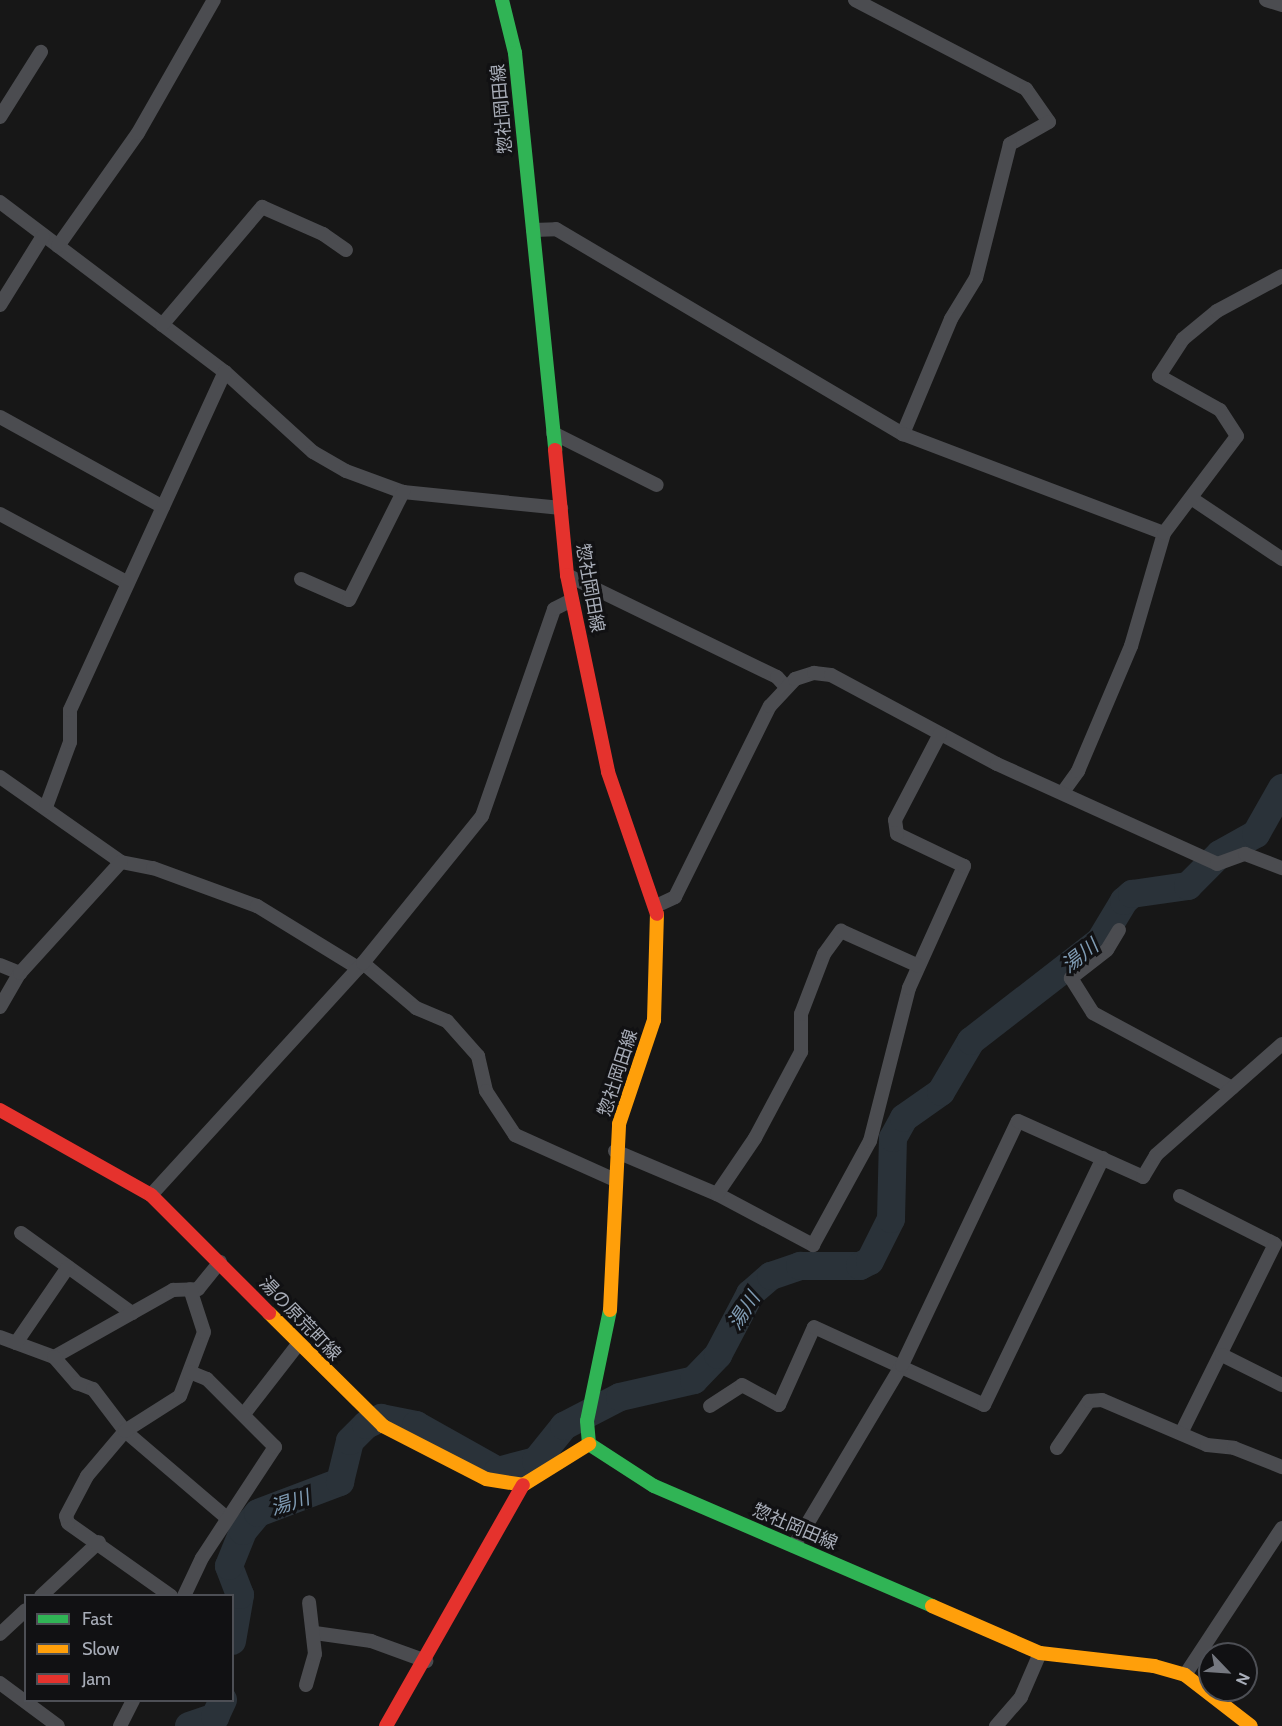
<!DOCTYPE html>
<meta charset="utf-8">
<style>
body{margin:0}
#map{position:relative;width:1282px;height:1726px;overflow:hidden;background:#171717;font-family:Cabin,"Noto Sans JP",sans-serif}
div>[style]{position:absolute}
.river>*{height:28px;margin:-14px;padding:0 14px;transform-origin:14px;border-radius:14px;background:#2a3239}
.street>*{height:14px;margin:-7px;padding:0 7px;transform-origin:7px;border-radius:7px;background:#4b4c50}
.fast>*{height:14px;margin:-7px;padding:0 7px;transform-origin:7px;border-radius:7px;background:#30b455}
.slow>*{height:14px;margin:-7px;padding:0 7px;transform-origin:7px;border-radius:7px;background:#ff9f0a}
.jam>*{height:14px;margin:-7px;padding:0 7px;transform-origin:7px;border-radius:7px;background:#e5322d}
span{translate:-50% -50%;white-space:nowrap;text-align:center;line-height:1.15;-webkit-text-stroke:6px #111113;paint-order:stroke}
.street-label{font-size:18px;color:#a8adb8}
.water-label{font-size:20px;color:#7f9bb3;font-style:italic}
.legend{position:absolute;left:24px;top:1594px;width:210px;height:108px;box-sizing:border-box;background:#111113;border:2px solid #4d4f55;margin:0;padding:8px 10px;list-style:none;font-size:18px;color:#a8adb8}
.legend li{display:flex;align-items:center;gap:12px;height:30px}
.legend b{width:30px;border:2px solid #4d4f55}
.north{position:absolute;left:1198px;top:1642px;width:60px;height:60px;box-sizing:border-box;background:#111113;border:2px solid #4d4f55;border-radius:50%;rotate:115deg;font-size:16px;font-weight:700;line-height:24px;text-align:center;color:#a8adb8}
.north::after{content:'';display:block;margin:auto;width:21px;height:27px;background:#757880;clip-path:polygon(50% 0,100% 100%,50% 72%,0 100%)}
</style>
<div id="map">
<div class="river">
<i style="left:232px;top:1641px;width:47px;rotate:-80.1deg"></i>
<i style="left:240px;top:1595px;width:31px;rotate:-111deg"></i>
<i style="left:229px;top:1566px;width:38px;rotate:-68deg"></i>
<i style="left:243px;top:1531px;width:23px;rotate:-50deg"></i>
<i style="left:258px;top:1513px;width:88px;rotate:-20.7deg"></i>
<i style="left:340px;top:1482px;width:42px;rotate:-76.3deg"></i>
<i style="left:350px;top:1441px;width:23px;rotate:-45deg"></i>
<i style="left:366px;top:1425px;width:17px;rotate:-25deg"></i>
<i style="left:381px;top:1418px;width:36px;rotate:11deg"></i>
<i style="left:416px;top:1425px;width:94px;rotate:29.3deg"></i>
<i style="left:498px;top:1471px;width:39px;rotate:-15deg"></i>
<i style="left:536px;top:1461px;width:45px;rotate:-51.3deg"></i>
<i style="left:564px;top:1426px;width:63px;rotate:-27.4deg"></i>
<i style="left:620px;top:1397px;width:76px;rotate:-12.9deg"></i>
<i style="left:694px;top:1380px;width:35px;rotate:-46deg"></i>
<i style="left:718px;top:1355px;width:69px;rotate:-62.3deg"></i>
<i style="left:750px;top:1294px;width:28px;rotate:-41deg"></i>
<i style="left:771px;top:1276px;width:31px;rotate:-19deg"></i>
<i style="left:800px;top:1266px;width:60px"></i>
<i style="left:860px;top:1266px;width:11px;rotate:-27deg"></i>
<i style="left:870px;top:1261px;width:47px;rotate:-63.4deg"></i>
<i style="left:891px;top:1219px;width:81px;rotate:-88.6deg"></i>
<i style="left:893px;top:1138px;width:23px;rotate:-61deg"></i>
<i style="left:904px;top:1118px;width:45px;rotate:-35.1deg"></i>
<i style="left:941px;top:1092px;width:59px;rotate:-59.5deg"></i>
<i style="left:971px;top:1041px;width:163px;rotate:-37.8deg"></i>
<i style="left:1100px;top:941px;width:47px;rotate:-59deg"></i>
<i style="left:1124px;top:901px;width:11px;rotate:-41deg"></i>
<i style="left:1132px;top:894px;width:57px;rotate:-8.1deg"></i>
<i style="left:1188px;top:886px;width:45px;rotate:-45deg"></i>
<i style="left:1220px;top:854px;width:41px;rotate:-29.1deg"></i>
<i style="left:1256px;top:834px;width:53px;rotate:-60.5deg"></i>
<i style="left:189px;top:1726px;width:28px;rotate:-19deg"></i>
<i style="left:215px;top:1717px;width:19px;rotate:-65deg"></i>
</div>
<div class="street">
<i style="left:855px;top:0;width:193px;rotate:27.5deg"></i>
<i style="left:1026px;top:89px;width:40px;rotate:55.1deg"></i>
<i style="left:1049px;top:122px;width:45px;rotate:150.6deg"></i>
<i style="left:1010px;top:144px;width:138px;rotate:104.2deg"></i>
<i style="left:976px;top:278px;width:48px;rotate:121.4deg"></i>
<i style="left:951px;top:319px;width:125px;rotate:112.7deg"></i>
<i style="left:1266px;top:0;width:17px;rotate:17deg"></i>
<i style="left:0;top:117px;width:77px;rotate:-57.8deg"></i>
<i style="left:0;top:202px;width:282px;rotate:37.1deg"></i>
<i style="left:225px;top:372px;width:119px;rotate:42.3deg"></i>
<i style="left:313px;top:452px;width:38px;rotate:30deg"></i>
<i style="left:346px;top:471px;width:61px;rotate:20.2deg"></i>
<i style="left:403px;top:492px;width:159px;rotate:5.8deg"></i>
<i style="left:533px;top:230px;width:23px;rotate:-2deg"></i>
<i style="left:556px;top:229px;width:403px;rotate:30.6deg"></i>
<i style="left:903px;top:434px;width:279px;rotate:20.8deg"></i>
<i style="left:58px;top:246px;width:138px;rotate:-54.7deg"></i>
<i style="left:138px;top:133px;width:153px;rotate:-60.3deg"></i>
<i style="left:0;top:305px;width:81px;rotate:-58.1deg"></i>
<i style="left:162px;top:325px;width:155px;rotate:-49.7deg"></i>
<i style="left:262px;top:207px;width:67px;rotate:23.9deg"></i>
<i style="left:323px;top:234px;width:28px;rotate:35deg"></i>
<i style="left:0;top:417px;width:186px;rotate:28.9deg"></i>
<i style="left:553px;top:433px;width:116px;rotate:26.6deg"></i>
<i style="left:1191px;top:498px;width:110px;rotate:33.8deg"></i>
<i style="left:0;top:514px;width:145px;rotate:28.3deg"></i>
<i style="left:567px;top:575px;width:233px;rotate:25.9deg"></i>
<i style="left:777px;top:677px;width:13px;rotate:48deg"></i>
<i style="left:301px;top:579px;width:52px;rotate:23.6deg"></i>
<i style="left:349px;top:600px;width:121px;rotate:-63.4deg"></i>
<i style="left:0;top:777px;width:148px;rotate:35.1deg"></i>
<i style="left:121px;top:862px;width:33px;rotate:11deg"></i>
<i style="left:153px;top:868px;width:111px;rotate:20.1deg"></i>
<i style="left:257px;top:906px;width:119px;rotate:31.5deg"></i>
<i style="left:1063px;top:792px;width:26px;rotate:-54deg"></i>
<i style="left:1078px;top:771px;width:136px;rotate:-67deg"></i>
<i style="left:1131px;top:646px;width:118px;rotate:-73.7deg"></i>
<i style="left:1164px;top:533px;width:121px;rotate:-53deg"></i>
<i style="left:1237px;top:436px;width:31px;rotate:-123deg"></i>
<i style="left:1220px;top:410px;width:70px;rotate:-150.9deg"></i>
<i style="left:1159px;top:376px;width:44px;rotate:-57deg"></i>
<i style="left:1183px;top:339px;width:44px;rotate:-39.5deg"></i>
<i style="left:1217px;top:311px;width:74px;rotate:-28.3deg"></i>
<i style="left:46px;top:807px;width:69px;rotate:-69.7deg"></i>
<i style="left:70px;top:742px;width:32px;rotate:-90deg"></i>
<i style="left:70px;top:710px;width:372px;rotate:-65.4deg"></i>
<i style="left:656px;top:906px;width:21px;rotate:-25deg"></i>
<i style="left:675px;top:897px;width:213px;rotate:-63.6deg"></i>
<i style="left:770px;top:706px;width:37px;rotate:-47deg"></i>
<i style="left:795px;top:679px;width:20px;rotate:-18deg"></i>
<i style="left:814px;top:673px;width:17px;rotate:7deg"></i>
<i style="left:831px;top:675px;width:188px;rotate:28.2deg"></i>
<i style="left:997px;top:764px;width:242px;rotate:24.4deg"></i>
<i style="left:1217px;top:864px;width:30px;rotate:-20deg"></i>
<i style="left:1245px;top:854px;width:40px;rotate:21deg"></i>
<i style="left:1119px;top:930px;width:23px;rotate:121deg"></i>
<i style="left:1107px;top:950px;width:46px;rotate:142.1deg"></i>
<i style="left:1071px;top:978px;width:41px;rotate:57.8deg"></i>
<i style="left:1093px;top:1013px;width:158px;rotate:28.3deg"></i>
<i style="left:363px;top:963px;width:70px;rotate:40.3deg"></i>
<i style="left:416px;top:1008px;width:34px;rotate:23deg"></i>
<i style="left:447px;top:1021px;width:47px;rotate:48.5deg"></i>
<i style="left:478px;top:1056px;width:36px;rotate:77deg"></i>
<i style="left:486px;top:1091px;width:53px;rotate:56.6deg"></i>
<i style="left:515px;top:1135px;width:110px;rotate:24.2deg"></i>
<i style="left:0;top:965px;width:22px;rotate:22deg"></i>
<i style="left:0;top:1007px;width:39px;rotate:-60deg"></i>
<i style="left:20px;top:973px;width:150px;rotate:-47.7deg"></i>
<i style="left:615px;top:1151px;width:111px;rotate:22.9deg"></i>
<i style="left:717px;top:1194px;width:109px;rotate:28deg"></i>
<i style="left:813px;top:1245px;width:119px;rotate:-61.3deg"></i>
<i style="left:870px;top:1141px;width:158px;rotate:-75.7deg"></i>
<i style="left:909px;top:988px;width:134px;rotate:-65.7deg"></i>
<i style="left:964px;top:866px;width:74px;rotate:-154.5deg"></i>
<i style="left:897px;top:834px;width:14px;rotate:-98deg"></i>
<i style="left:895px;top:820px;width:97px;rotate:-62.4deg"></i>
<i style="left:717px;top:1194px;width:68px;rotate:-55.8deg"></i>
<i style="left:755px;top:1138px;width:98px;rotate:-61.9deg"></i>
<i style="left:801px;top:1052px;width:38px;rotate:-90deg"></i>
<i style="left:801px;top:1014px;width:64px;rotate:-69deg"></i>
<i style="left:824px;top:954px;width:29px;rotate:-54deg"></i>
<i style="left:841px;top:931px;width:85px;rotate:24.2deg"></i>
<i style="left:151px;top:1195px;width:314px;rotate:-47.6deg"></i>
<i style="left:363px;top:963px;width:189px;rotate:-51deg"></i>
<i style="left:482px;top:816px;width:219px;rotate:-70.8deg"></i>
<i style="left:554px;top:609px;width:20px;rotate:-27deg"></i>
<i style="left:1180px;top:1196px;width:106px;rotate:26.8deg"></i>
<i style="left:1275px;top:1244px;width:211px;rotate:116.4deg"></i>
<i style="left:21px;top:1233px;width:137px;rotate:35.8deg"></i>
<i style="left:0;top:1337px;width:58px;rotate:20.3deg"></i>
<i style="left:54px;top:1357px;width:137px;rotate:-29.4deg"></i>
<i style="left:173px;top:1290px;width:25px;rotate:-2deg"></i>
<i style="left:198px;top:1289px;width:35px;rotate:-51deg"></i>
<i style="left:16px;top:1343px;width:92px;rotate:-55.6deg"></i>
<i style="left:1222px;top:1355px;width:67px;rotate:26.6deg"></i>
<i style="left:54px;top:1357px;width:35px;rotate:49deg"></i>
<i style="left:77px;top:1383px;width:17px;rotate:21deg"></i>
<i style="left:93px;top:1389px;width:53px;rotate:52.7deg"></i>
<i style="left:125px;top:1431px;width:134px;rotate:40.5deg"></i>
<i style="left:710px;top:1406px;width:38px;rotate:-33deg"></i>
<i style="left:742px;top:1385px;width:42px;rotate:28.4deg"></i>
<i style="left:779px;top:1405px;width:85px;rotate:-65.8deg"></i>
<i style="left:814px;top:1327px;width:187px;rotate:24.6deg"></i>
<i style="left:984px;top:1405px;width:274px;rotate:-64.3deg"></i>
<i style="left:244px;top:1414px;width:90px;rotate:-52.2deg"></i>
<i style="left:1057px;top:1448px;width:57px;rotate:-55.8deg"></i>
<i style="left:1089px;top:1401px;width:13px;rotate:-4deg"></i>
<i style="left:1102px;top:1400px;width:114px;rotate:23.2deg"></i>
<i style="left:1207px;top:1445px;width:27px;rotate:6deg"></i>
<i style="left:1234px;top:1448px;width:52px;rotate:21.6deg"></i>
<i style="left:794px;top:1546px;width:211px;rotate:-59.2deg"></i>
<i style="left:902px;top:1365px;width:270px;rotate:-64.6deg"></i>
<i style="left:1018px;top:1121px;width:137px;rotate:24.1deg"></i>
<i style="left:1143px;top:1177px;width:26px;rotate:-59deg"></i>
<i style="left:1156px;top:1155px;width:168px;rotate:-41.4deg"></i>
<i style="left:41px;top:1596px;width:79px;rotate:-43deg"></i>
<i style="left:171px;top:1596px;width:126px;rotate:-144.7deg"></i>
<i style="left:68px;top:1523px;width:7px;rotate:-106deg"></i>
<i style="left:66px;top:1516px;width:45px;rotate:-62.3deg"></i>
<i style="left:87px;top:1476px;width:59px;rotate:-49.8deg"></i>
<i style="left:125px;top:1431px;width:65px;rotate:-32.5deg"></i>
<i style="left:180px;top:1396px;width:68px;rotate:-69.4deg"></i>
<i style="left:204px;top:1332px;width:45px;rotate:-108deg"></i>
<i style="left:184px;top:1596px;width:42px;rotate:-64.7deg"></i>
<i style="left:202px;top:1558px;width:133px;rotate:-56.7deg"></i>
<i style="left:275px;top:1447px;width:96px;rotate:-135deg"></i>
<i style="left:207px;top:1379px;width:18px;rotate:-158deg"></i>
<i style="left:315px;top:1633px;width:57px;rotate:8.1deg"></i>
<i style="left:371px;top:1641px;width:59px;rotate:20deg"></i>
<i style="left:0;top:1634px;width:35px;rotate:-43deg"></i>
<i style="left:1185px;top:1675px;width:176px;rotate:-56.6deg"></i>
<i style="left:0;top:1683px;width:72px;rotate:36.6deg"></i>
<i style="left:306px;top:1685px;width:32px;rotate:-74deg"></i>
<i style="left:315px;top:1654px;width:52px;rotate:-96.6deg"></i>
<i style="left:120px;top:1726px;width:29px;rotate:-63deg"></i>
<i style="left:996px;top:1726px;width:38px;rotate:-49deg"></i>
<i style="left:1021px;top:1697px;width:48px;rotate:-66.6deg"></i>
</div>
<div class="fast">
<i style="left:502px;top:0;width:55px;rotate:76.2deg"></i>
<i style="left:515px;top:53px;width:399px;rotate:84.2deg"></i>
<i style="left:610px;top:1310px;width:113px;rotate:101.7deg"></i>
<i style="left:587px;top:1421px;width:23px;rotate:85deg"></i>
<i style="left:589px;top:1444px;width:77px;rotate:32.9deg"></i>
<i style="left:654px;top:1486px;width:303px;rotate:23.3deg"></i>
</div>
<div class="slow">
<i style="left:610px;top:1310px;width:186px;rotate:-87.2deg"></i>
<i style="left:619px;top:1124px;width:110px;rotate:-71.4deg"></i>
<i style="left:654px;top:1020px;width:106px;rotate:-88.4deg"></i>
<i style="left:269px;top:1313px;width:161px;rotate:44.7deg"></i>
<i style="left:383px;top:1426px;width:116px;rotate:27.2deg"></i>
<i style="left:486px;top:1479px;width:37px;rotate:9deg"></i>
<i style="left:523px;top:1485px;width:78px;rotate:-31.8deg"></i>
<i style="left:932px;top:1606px;width:118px;rotate:23.5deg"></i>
<i style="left:1040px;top:1653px;width:115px;rotate:6.5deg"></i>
<i style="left:1154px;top:1666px;width:32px;rotate:16deg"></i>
<i style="left:1185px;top:1675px;width:83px;rotate:37.7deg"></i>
</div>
<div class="jam">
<i style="left:555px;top:450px;width:126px;rotate:84.5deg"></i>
<i style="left:567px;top:575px;width:201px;rotate:78.2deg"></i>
<i style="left:608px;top:772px;width:150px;rotate:71deg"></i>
<i style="left:0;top:1110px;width:173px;rotate:29.4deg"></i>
<i style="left:151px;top:1195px;width:167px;rotate:45deg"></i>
<i style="left:386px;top:1726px;width:277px;rotate:-60.4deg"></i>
</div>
<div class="street-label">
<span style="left:502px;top:109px;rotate:-95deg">惣社岡田線</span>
<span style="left:590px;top:588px;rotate:80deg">惣社岡田線</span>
<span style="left:618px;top:1073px;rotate:-72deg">惣社岡田線</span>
<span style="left:300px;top:1319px;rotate:46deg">湯の原荒町線</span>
<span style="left:795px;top:1527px;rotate:23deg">惣社岡田線</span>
</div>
<div class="water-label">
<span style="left:1080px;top:956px;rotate:-38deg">湯川</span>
<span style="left:744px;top:1311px;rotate:-57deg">湯川</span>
<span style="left:290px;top:1503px;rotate:-18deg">湯川</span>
</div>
<ul class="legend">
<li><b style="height:8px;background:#30b455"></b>Fast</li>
<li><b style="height:8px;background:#ff9f0a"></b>Slow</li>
<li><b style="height:8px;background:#e5322d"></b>Jam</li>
</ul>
<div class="north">N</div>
</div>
